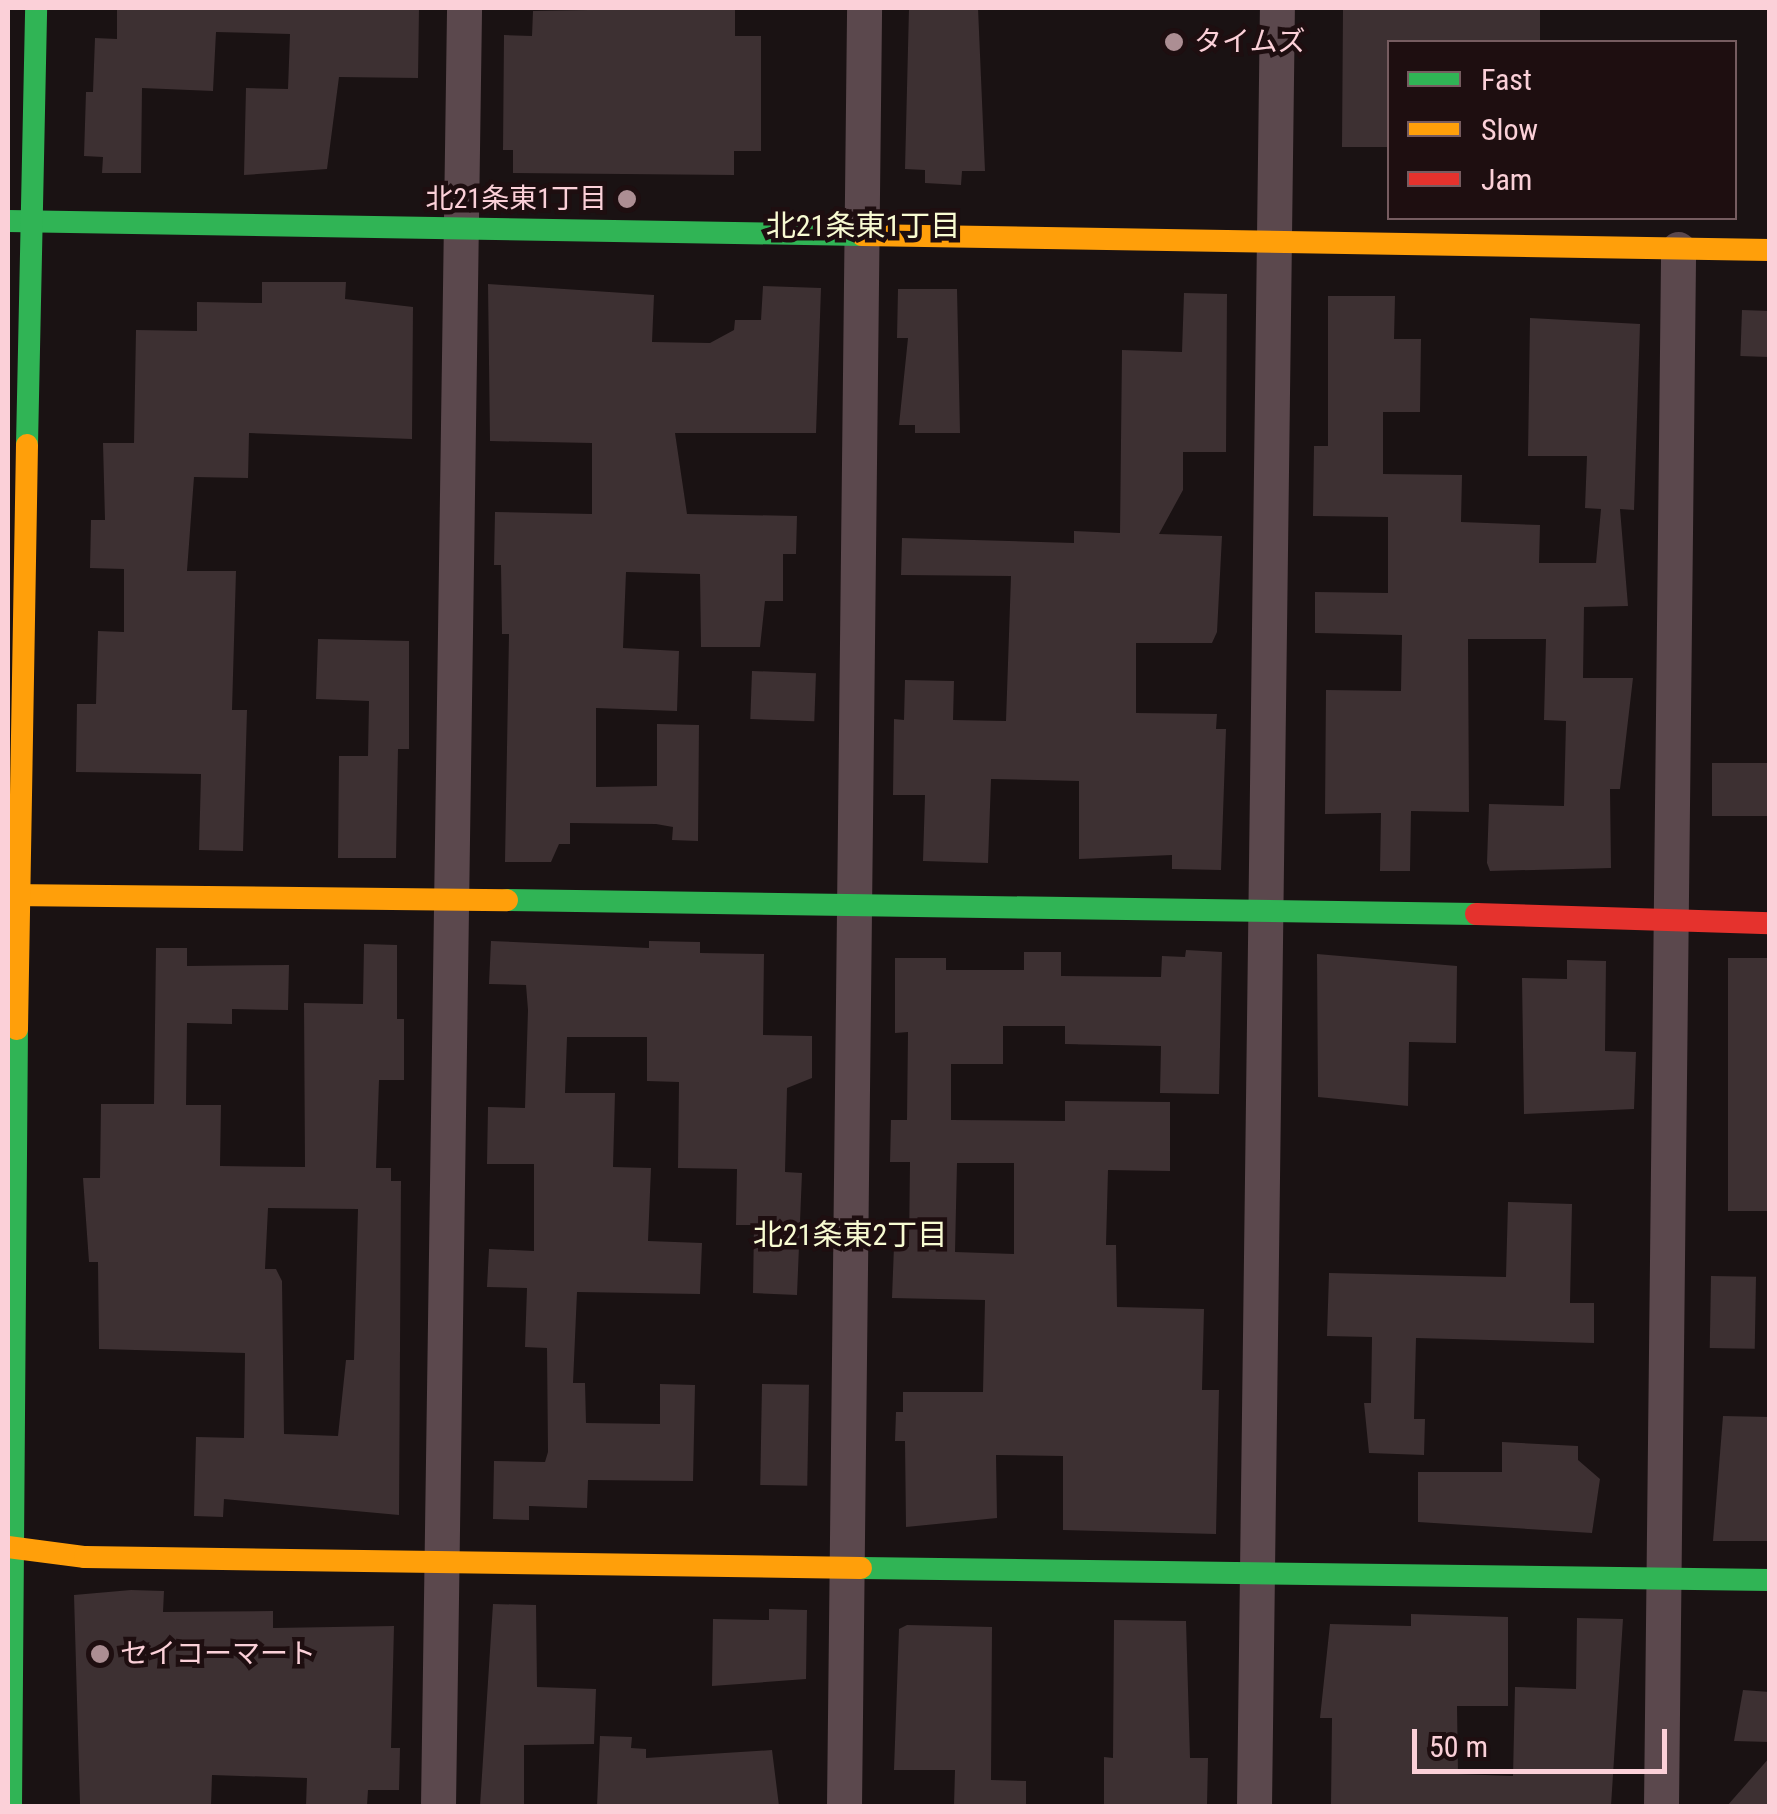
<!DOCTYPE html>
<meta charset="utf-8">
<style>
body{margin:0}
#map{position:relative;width:1777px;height:1814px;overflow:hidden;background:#1a1213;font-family:"Roboto Condensed","Noto Sans JP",sans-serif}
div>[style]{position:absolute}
.building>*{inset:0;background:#3d3032;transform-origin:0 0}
.street>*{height:35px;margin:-17.5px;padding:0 17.5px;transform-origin:17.5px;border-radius:17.5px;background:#5b484d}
.fast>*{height:22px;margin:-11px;padding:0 11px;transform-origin:11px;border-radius:11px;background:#30b455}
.slow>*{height:22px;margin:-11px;padding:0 11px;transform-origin:11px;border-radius:11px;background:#ff9f0a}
.jam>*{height:22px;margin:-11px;padding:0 11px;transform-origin:11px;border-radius:11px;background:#e5322d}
.dots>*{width:28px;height:28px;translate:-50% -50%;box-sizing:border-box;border:5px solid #1e0e10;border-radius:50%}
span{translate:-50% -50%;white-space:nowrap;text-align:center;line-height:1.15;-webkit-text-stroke:9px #1e0e10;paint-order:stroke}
.poi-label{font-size:28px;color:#fbd0d8}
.left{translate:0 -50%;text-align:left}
.right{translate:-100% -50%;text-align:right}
.neighbourhood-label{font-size:30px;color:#f8fbd2}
.frame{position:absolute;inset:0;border:10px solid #fbd0d8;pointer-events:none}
.legend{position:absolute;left:1387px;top:40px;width:350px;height:180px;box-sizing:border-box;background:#1e0e10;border:2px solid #765c60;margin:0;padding:12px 18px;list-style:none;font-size:30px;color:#fbd0d8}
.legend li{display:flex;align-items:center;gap:20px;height:50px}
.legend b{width:50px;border:2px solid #765c60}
.scale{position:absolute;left:1412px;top:1729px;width:255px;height:45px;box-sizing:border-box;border:5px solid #fbd0d8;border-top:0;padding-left:12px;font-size:30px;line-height:35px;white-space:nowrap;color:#fbd0d8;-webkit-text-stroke:8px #1e0e10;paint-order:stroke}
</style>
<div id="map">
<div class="building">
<i style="clip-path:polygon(117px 8px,419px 8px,418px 78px,339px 77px,327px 169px,244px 175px,246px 88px,288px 89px,290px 34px,216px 32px,213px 91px,142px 88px,141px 173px,102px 173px,103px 157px,84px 156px,86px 92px,93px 92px,95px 38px,117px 39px)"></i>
<i style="clip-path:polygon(700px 8px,735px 8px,735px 36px,761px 36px,761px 151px,734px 151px,734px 175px,513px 173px,513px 150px,503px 150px,504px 35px,532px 36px,533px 11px)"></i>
<i style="clip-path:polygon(909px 8px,978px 8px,985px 171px,962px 171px,961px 185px,925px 183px,925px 170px,905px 169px)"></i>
<i style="clip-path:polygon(1343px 8px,1540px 8px,1540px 42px,1390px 42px,1390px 147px,1342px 147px)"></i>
<i style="clip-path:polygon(262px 282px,346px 282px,345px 299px,413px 307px,412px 439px,249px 433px,248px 478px,194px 477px,187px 571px,236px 571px,232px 710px,247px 710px,243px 851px,199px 850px,201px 774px,76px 772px,77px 704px,96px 704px,98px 631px,124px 632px,124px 569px,90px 568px,91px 520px,105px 520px,103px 443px,134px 443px,136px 330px,197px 331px,197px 302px,262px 303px)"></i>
<i style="clip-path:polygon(488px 284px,654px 295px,652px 342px,710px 343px,734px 330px,735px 320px,761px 320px,763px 286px,821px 288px,816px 433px,675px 433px,687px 514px,797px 516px,796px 554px,783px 554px,783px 601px,765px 601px,760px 647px,701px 647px,700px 574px,626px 572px,623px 648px,679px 651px,677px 711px,596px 708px,596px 787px,657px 786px,657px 724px,699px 725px,698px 841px,672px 840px,673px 827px,656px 824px,570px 823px,570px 844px,559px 844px,551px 862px,505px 862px,509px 634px,502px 634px,501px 565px,494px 565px,495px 512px,592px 514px,592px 443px,490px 441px)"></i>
<i style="clip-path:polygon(898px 289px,957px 289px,960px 433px,915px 433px,915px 425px,899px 425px,908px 338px,897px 338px)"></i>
<i style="clip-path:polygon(1184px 293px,1227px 294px,1226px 452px,1183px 452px,1183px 490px,1159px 534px,1222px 536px,1217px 632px,1212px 643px,1136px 643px,1136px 713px,1217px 714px,1216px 729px,1226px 729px,1221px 870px,1172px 869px,1172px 855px,1079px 859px,1079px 781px,991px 779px,988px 863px,923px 861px,925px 795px,893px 795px,894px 719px,904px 720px,905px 680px,954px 681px,953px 720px,1006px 721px,1011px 576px,901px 575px,902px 538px,1074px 543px,1074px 531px,1120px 533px,1122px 350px,1182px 352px)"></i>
<i style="clip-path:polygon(1328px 296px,1395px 296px,1394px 339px,1421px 339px,1420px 412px,1383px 412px,1383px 474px,1462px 475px,1461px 522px,1540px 525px,1539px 563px,1596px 563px,1601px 509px,1585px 508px,1587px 456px,1528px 456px,1530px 318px,1640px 324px,1634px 510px,1620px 509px,1628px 606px,1584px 607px,1583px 678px,1633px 678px,1620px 789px,1610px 789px,1611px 868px,1490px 871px,1487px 863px,1489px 804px,1564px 806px,1566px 721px,1544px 720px,1546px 639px,1468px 639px,1469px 812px,1411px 811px,1410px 871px,1380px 871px,1381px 813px,1325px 814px,1326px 690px,1401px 691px,1402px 635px,1315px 633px,1315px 592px,1388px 593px,1388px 517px,1313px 516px,1314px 446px,1328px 446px)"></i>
<i style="left:1742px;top:310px;width:28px;height:46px;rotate:2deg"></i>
<i style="clip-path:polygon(318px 639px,409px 641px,409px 749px,398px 749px,396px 858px,338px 858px,339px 756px,368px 756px,369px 701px,316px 699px)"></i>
<i style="left:752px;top:671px;width:64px;height:48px;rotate:2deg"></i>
<i style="left:1712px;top:763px;width:58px;height:53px"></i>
<i style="clip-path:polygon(491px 941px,649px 948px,649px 941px,700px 942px,700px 953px,764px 954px,763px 1035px,812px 1036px,812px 1078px,787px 1088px,785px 1172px,802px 1173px,797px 1295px,753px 1293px,754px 1225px,736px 1225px,737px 1169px,678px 1168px,679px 1082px,647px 1081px,647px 1037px,567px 1037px,565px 1093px,615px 1093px,613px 1167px,651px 1168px,648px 1241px,702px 1243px,700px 1294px,577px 1292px,573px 1383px,585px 1383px,586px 1423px,660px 1424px,660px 1384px,695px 1385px,693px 1481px,588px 1480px,587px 1508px,529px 1506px,529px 1520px,493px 1519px,494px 1461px,545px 1462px,548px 1452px,547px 1348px,525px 1347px,527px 1288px,487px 1287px,489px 1249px,534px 1251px,534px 1164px,487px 1164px,488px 1107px,525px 1108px,528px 1010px,526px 985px,489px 984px)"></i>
<i style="clip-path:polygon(evenodd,364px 944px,397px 945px,397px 1019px,404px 1019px,404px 1080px,379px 1080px,376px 1168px,391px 1168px,391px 1181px,401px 1181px,399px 1515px,224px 1499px,223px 1517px,194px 1516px,196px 1437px,244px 1438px,245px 1353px,99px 1349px,98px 1262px,89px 1262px,83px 1178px,100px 1178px,101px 1104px,154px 1104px,156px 948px,187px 948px,187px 966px,289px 965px,288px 1010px,232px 1009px,232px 1024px,187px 1023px,186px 1105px,221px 1105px,220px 1166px,305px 1167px,304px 1003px,363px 1004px,364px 944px,268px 1208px,358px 1209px,354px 1360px,346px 1360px,338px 1436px,284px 1434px,282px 1281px,276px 1269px,265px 1269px,268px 1208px)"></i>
<i style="clip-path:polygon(evenodd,1186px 950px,1222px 952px,1219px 1094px,1160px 1093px,1161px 1046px,1065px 1044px,1065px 1026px,1003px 1026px,1003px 1064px,951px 1064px,951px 1120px,1065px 1121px,1065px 1101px,1170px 1102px,1170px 1171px,1108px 1170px,1106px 1245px,1116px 1245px,1117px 1307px,1204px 1309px,1202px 1390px,1219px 1390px,1216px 1534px,1063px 1530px,1063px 1456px,996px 1455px,997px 1518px,906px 1527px,905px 1441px,895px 1441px,896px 1412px,903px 1412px,903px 1392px,983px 1392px,985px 1300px,892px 1298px,894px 1246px,909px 1247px,910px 1162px,890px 1162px,891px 1120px,907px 1120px,908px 1032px,895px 1033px,895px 958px,946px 958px,946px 970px,1024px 970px,1024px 952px,1061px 952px,1061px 976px,1161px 977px,1162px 956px,1185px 957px,1186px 950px,957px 1163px,1014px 1163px,1014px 1254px,955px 1252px,957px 1163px)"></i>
<i style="clip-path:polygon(1317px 954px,1457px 966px,1456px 1043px,1409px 1042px,1408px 1106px,1318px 1097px)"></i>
<i style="left:1728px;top:958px;width:42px;height:253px"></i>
<i style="clip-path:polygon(1567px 960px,1606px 961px,1605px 1051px,1636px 1052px,1634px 1109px,1524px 1114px,1522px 978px,1567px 979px)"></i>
<i style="clip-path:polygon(1508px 1202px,1572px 1204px,1570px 1303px,1594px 1303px,1594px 1343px,1416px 1338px,1414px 1419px,1425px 1419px,1424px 1455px,1369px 1453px,1364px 1403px,1371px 1403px,1372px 1337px,1327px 1336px,1329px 1273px,1506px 1277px)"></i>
<i style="left:1711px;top:1276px;width:45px;height:72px;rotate:1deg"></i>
<i style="left:762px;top:1384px;width:47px;height:101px;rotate:1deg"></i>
<i style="clip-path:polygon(1723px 1416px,1770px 1417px,1770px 1541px,1713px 1541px)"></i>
<i style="clip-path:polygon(1502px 1442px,1578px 1446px,1578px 1460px,1600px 1479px,1592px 1533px,1418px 1522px,1418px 1472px,1502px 1472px)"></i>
<i style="clip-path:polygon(131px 1590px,164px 1591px,163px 1612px,273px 1611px,273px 1628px,394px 1626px,391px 1748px,400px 1748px,399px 1790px,368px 1790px,367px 1806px,306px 1806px,307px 1778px,212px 1775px,211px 1806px,80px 1804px,74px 1595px)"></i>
<i style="clip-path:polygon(493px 1604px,536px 1605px,537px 1687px,596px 1689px,594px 1744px,524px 1745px,524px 1806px,480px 1806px)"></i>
<i style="clip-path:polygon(769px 1609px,807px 1610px,806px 1679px,712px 1686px,713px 1619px,769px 1620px)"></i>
<i style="clip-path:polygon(1411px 1614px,1508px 1617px,1508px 1706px,1457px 1706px,1458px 1774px,1513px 1776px,1515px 1687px,1576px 1689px,1577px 1618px,1623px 1619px,1611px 1806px,1331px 1806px,1332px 1718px,1320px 1718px,1330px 1624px,1411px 1626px)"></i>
<i style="clip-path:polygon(1114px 1620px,1186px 1621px,1190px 1758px,1208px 1758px,1207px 1806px,1104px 1806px,1104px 1757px,1113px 1758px)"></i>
<i style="clip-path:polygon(907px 1625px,992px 1627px,991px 1780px,1026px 1781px,1026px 1806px,954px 1806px,955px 1770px,894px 1770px,899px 1629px)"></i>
<i style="clip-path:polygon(1743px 1690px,1770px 1692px,1770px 1742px,1734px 1741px)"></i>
<i style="clip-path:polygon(600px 1736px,632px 1737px,631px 1748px,646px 1749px,646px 1758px,772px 1750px,779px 1806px,597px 1806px)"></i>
<i style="clip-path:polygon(1770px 1757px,1770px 1806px,1727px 1806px)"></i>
</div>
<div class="street">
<i style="left:438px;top:1806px;width:1798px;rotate:-89.17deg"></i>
<i style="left:844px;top:1806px;width:1798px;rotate:-89.36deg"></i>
<i style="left:1254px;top:1806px;width:1798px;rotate:-89.27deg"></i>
<i style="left:1661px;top:1806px;width:1557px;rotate:-89.37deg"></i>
</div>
<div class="fast">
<i style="left:8px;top:221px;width:854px;rotate:0.94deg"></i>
<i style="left:27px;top:445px;width:437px;rotate:-88.8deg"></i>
<i style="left:507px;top:900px;width:969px;rotate:0.83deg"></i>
<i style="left:861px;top:1568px;width:909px;rotate:0.76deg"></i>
<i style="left:11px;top:1806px;width:777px;rotate:-89.56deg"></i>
</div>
<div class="slow">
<i style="left:862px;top:235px;width:908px;rotate:0.95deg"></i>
<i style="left:8px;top:895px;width:499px;rotate:0.6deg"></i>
<i style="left:17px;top:1029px;width:584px;rotate:-89.02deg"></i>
<i style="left:8px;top:1547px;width:78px;rotate:7.4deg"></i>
<i style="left:85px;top:1557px;width:776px;rotate:0.81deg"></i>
</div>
<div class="jam">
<i style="left:1476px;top:914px;width:294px;rotate:1.8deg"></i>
</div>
<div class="dots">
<i style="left:1174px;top:42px;background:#ac8e93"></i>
<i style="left:627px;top:199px;background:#ac8e93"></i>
<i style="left:100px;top:1654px;background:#ac8e93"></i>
</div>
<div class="poi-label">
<span class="left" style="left:1194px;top:42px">タイムズ</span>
<span class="right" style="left:607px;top:199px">北21条東1丁目</span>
<span class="left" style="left:120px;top:1654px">セイコーマート</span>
</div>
<div class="neighbourhood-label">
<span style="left:863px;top:226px">北21条東1丁目</span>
<span style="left:850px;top:1235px">北21条東2丁目</span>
</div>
<div class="frame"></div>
<ul class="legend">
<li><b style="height:12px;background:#30b455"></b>Fast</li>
<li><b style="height:12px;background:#ff9f0a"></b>Slow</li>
<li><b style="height:12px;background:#e5322d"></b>Jam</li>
</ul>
<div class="scale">50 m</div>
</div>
